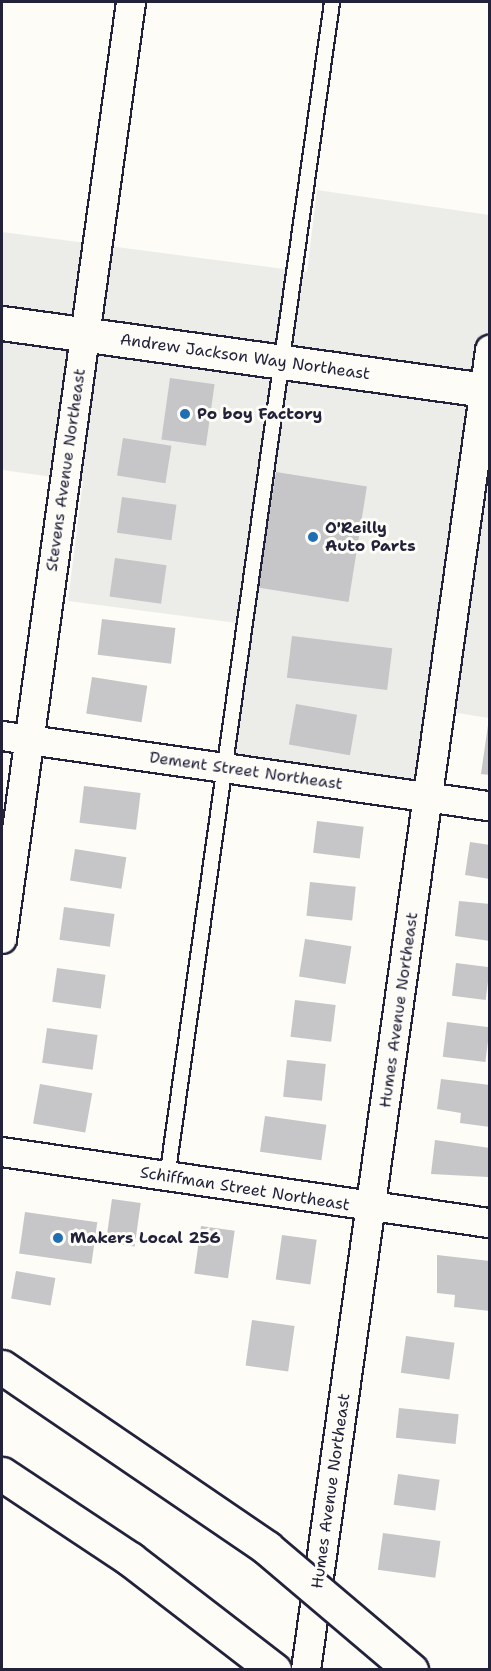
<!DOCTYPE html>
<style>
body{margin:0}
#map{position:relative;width:491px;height:1671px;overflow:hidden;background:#fdfcf7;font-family:"Shantell Sans",sans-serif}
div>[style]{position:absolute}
.built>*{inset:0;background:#ecece9}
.building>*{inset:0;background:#c6c6c8;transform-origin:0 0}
.roads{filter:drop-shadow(2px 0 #22223b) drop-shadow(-2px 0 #22223b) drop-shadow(0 2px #22223b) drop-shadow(0 -2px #22223b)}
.lane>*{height:14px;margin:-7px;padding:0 7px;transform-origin:7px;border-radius:7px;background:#fdfcf7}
.street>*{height:28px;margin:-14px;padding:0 14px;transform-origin:14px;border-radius:14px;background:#fdfcf7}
.secondary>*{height:33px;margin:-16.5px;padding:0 16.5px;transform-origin:16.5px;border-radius:16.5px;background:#fdfcf7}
.highway>*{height:33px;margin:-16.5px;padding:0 16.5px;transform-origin:16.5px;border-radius:16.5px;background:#fdfcf7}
.bridges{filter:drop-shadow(2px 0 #22223b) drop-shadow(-2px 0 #22223b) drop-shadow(0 2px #22223b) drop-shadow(0 -2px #22223b)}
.highway-bridge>*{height:33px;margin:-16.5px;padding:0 16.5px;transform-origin:16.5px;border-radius:16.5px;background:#fdfcf7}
.dots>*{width:16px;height:16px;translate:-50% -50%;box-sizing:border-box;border:3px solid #fdfcf7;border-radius:50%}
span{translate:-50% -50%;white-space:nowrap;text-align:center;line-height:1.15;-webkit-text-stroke:6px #fdfcf7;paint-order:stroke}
.street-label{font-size:16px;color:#22223b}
.poi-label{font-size:16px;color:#22223b;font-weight:700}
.left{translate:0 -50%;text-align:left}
.frame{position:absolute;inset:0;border:3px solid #22223b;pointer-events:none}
</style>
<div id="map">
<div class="built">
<i style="clip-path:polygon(317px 190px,489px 215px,489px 718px,426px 708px,413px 788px,217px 761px,237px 623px,68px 601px,83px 481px,2px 470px,2px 232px,307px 272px)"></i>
</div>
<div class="building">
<i style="left:170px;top:378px;width:45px;height:62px;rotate:8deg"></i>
<i style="left:123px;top:438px;width:49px;height:38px;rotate:9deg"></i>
<i style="left:276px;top:472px;width:92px;height:117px;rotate:9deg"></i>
<i style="left:122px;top:497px;width:55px;height:36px;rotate:8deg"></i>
<i style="left:115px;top:558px;width:52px;height:39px;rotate:8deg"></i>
<i style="left:102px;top:619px;width:74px;height:36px;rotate:7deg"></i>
<i style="left:292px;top:636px;width:101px;height:42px;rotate:7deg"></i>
<i style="left:92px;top:677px;width:56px;height:37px;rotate:9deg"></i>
<i style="left:296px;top:704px;width:62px;height:41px;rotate:10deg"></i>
<i style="clip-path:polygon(488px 725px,490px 725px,490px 775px,481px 774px)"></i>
<i style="left:84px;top:786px;width:57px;height:37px;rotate:7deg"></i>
<i style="left:317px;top:821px;width:47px;height:32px;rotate:7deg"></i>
<i style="clip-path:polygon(470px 842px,490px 845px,490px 879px,465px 875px)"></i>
<i style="left:75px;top:849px;width:52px;height:32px;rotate:9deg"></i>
<i style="left:310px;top:882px;width:46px;height:34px;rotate:6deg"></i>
<i style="clip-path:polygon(459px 901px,490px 904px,490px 941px,455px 936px)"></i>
<i style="left:64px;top:907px;width:51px;height:33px;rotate:8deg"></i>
<i style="left:305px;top:939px;width:47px;height:38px;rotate:9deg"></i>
<i style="left:456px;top:963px;width:34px;height:33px;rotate:7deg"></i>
<i style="left:57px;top:968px;width:49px;height:34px;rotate:8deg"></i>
<i style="left:295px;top:1000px;width:41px;height:37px;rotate:7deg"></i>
<i style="left:447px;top:1022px;width:43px;height:35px;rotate:7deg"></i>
<i style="left:47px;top:1028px;width:51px;height:35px;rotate:8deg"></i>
<i style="left:287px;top:1060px;width:39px;height:37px;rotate:6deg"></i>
<i style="clip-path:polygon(441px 1079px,490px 1085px,490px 1127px,460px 1123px,461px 1113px,437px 1109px)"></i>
<i style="left:40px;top:1084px;width:53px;height:40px;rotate:10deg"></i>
<i style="left:265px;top:1116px;width:62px;height:36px;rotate:8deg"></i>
<i style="clip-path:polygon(435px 1140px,490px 1148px,488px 1177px,431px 1174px)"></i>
<i style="left:112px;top:1199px;width:29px;height:44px;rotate:8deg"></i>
<i style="left:25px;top:1212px;width:73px;height:42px;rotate:8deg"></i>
<i style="left:201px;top:1226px;width:34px;height:48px;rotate:8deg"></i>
<i style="left:282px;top:1235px;width:35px;height:45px;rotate:8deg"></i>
<i style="clip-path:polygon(437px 1255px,490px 1261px,490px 1311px,454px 1307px,455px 1295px,437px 1293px)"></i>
<i style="left:16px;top:1271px;width:40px;height:28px;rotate:10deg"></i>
<i style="left:252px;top:1320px;width:43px;height:46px;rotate:8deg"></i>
<i style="left:406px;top:1336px;width:49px;height:37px;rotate:8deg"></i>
<i style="left:399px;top:1408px;width:60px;height:30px;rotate:6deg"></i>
<i style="left:398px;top:1474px;width:42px;height:31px;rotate:8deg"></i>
<i style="left:383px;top:1533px;width:58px;height:37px;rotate:8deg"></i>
</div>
<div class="roads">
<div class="lane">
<i style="left:167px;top:1178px;width:1188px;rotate:-82.01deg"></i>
</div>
<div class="street">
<i style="left:2px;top:736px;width:493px;rotate:8.2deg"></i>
<i style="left:2px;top:939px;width:946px;rotate:-82.16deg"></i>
<i style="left:2px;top:1152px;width:493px;rotate:8.3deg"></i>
<i style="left:306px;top:1670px;width:1333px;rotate:-82.06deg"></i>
</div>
<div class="secondary">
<i style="left:2px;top:323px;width:493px;rotate:7.9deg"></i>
</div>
<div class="highway">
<i style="left:2px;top:1474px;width:154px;rotate:33.6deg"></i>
<i style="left:130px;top:1559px;width:182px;rotate:37.6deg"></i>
</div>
</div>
<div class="bridges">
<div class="highway-bridge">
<i style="left:2px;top:1367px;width:321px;rotate:34.3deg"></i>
<i style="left:267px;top:1548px;width:189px;rotate:40.3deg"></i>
</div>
</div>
<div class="dots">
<i style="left:185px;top:414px;background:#1f6fb2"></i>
<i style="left:313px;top:537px;background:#1f6fb2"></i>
<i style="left:58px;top:1238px;background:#1f6fb2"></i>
</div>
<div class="street-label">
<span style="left:245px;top:357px;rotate:8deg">Andrew Jackson Way Northeast</span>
<span style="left:66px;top:470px;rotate:-82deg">Stevens Avenue Northeast</span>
<span style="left:246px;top:771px;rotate:8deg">Dement Street Northeast</span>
<span style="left:399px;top:1010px;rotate:-82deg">Humes Avenue Northeast</span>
<span style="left:245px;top:1189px;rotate:9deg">Schiffman Street Northeast</span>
<span style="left:331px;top:1491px;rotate:-82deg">Humes Avenue Northeast</span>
</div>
<div class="poi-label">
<span class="left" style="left:197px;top:414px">Po boy Factory</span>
<span class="left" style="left:325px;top:537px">O'Reilly<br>Auto Parts</span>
<span class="left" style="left:70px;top:1238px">Makers Local 256</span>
</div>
<div class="frame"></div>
</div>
